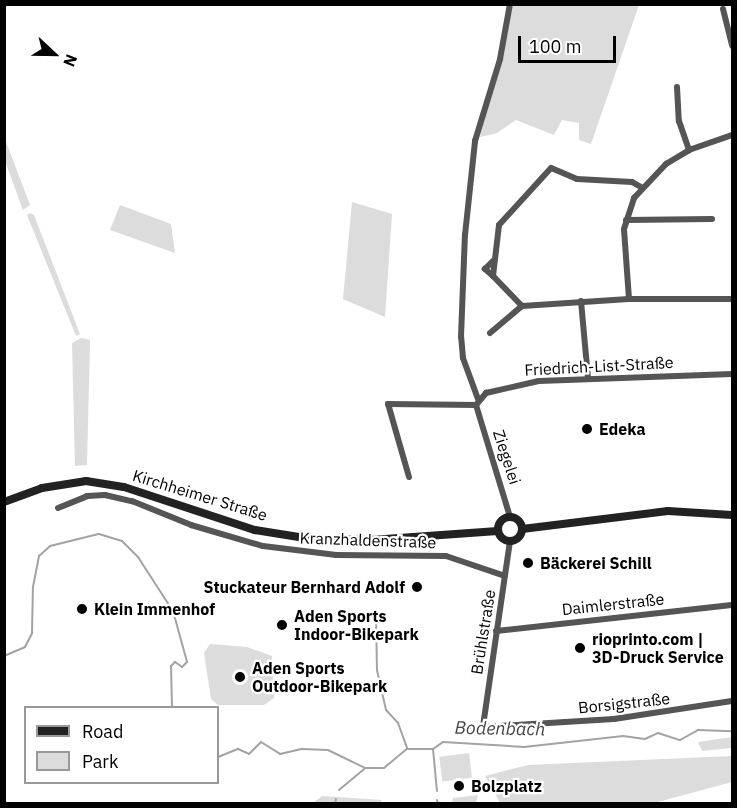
<!DOCTYPE html>
<meta charset="utf-8">
<style>
body{margin:0}
#map{position:relative;width:737px;height:808px;overflow:hidden;background:#fff;font-family:"IBM Plex Sans",sans-serif}
div>[style]{position:absolute}
.green>*{inset:0;background:#dcdcdc;transform-origin:0 0}
.stream>*{height:2px;margin:-1px;padding:0 1px;transform-origin:1px;border-radius:1px;background:#a3a3a3}
.street>*{height:6px;margin:-3px;padding:0 3px;transform-origin:3px;border-radius:3px;background:#555}
.secondary>*{height:8px;margin:-4px;padding:0 4px;transform-origin:4px;border-radius:4px;background:#222}
.secondary>.ring{margin:-4px;padding:0;box-sizing:content-box;background:none;border:8px solid #222;border-radius:50%}
.dots>*{width:16px;height:16px;translate:-50% -50%;box-sizing:border-box;border:3px solid #fff;border-radius:50%}
span{translate:-50% -50%;white-space:nowrap;text-align:center;line-height:1.15;-webkit-text-stroke:4.5px #fff;paint-order:stroke}
.street-label{font-size:16px;color:#000}
.poi-label{font-size:16px;color:#000;font-weight:700}
.left{translate:0 -50%;text-align:left}
.right{translate:-100% -50%;text-align:right}
.water-label{font-size:18px;color:#444;font-style:italic}
.frame{position:absolute;inset:0;border:6px solid #000;pointer-events:none}
.legend{position:absolute;left:24px;top:706px;width:195px;height:78px;box-sizing:border-box;background:#fff;border:2px solid #999;margin:0;padding:8px 10px;list-style:none;font-size:18px;color:#000}
.legend li{display:flex;align-items:center;gap:12px;height:30px}
.legend b{width:30px;border:2px solid #999}
.north{position:absolute;left:24px;top:24px;width:60px;height:60px;-webkit-text-stroke:4px #fff;paint-order:stroke;rotate:112deg;font-size:16px;font-weight:700;line-height:24px;text-align:center;color:#000}
.north::after{content:'';display:block;margin:auto;width:21px;height:27px;background:#000;clip-path:polygon(50% 0,100% 100%,50% 72%,0 100%)}
.scale{position:absolute;left:518px;top:36px;width:98px;height:27px;box-sizing:border-box;border:3px solid #000;border-top:0;padding-left:8px;font-size:18px;line-height:21px;white-space:nowrap;color:#000;-webkit-text-stroke:4px #fff;paint-order:stroke}
</style>
<div id="map">
<div class="green">
<i style="clip-path:polygon(512px 5px,639px 5px,591px 144px,579px 140px,579px 123px,562px 120px,554px 135px,516px 120px,497px 133px,480px 137px)"></i>
<i style="clip-path:polygon(5px 139px,30px 205px,23px 210px,5px 161px)"></i>
<i style="clip-path:polygon(352px 202px,392px 214px,385px 317px,343px 299px)"></i>
<i style="clip-path:polygon(120px 205px,171px 224px,175px 253px,110px 230px)"></i>
<i style="clip-path:polygon(30px 213px,34px 215px,80px 334px,76px 336px,27px 215px)"></i>
<i style="clip-path:polygon(81px 338px,90px 340px,87px 465px,75px 466px,72px 343px)"></i>
<i style="clip-path:polygon(210px 644px,247px 647px,272px 656px,274px 698px,264px 705px,218px 705px,211px 699px,204px 653px)"></i>
<i style="clip-path:polygon(732px 737px,732px 748px,702px 751px,698px 742px)"></i>
<i style="left:469px;top:753px;width:25px;height:30px;rotate:83deg"></i>
<i style="clip-path:polygon(732px 756px,732px 782px,654px 803px,500px 803px,485px 776px,528px 765px)"></i>
<i style="clip-path:polygon(478px 795px,476px 803px,452px 803px,453px 798px)"></i>
<i style="clip-path:polygon(322px 796px,382px 800px,380px 803px,313px 803px)"></i>
</div>
<div class="stream">
<i style="left:376px;top:614px;width:56px;rotate:89deg"></i>
<i style="left:377px;top:670px;width:41px;rotate:77.3deg"></i>
<i style="left:386px;top:710px;width:18px;rotate:47deg"></i>
<i style="left:398px;top:723px;width:27px;rotate:70deg"></i>
<i style="left:4px;top:656px;width:23px;rotate:-23deg"></i>
<i style="left:25px;top:647px;width:16px;rotate:-63deg"></i>
<i style="left:32px;top:633px;width:46px;rotate:-88.8deg"></i>
<i style="left:33px;top:587px;width:32px;rotate:-79deg"></i>
<i style="left:39px;top:556px;width:15px;rotate:-42deg"></i>
<i style="left:50px;top:546px;width:50px;rotate:-13.8deg"></i>
<i style="left:99px;top:534px;width:24px;rotate:17deg"></i>
<i style="left:122px;top:541px;width:23px;rotate:45deg"></i>
<i style="left:138px;top:557px;width:64px;rotate:57.1deg"></i>
<i style="left:173px;top:611px;width:53px;rotate:74.6deg"></i>
<i style="left:187px;top:662px;width:7px;rotate:135deg"></i>
<i style="left:182px;top:667px;width:9px;rotate:-144deg"></i>
<i style="left:175px;top:662px;width:6px;rotate:135deg"></i>
<i style="left:171px;top:666px;width:42px;rotate:88.6deg"></i>
<i style="left:433px;top:749px;width:42px;rotate:84.6deg"></i>
<i style="left:218px;top:757px;width:22px;rotate:-22deg"></i>
<i style="left:238px;top:749px;width:12px;rotate:24deg"></i>
<i style="left:249px;top:754px;width:17px;rotate:-45deg"></i>
<i style="left:261px;top:742px;width:22px;rotate:32deg"></i>
<i style="left:280px;top:754px;width:23px;rotate:-13deg"></i>
<i style="left:302px;top:749px;width:26px;rotate:2deg"></i>
<i style="left:328px;top:750px;width:41px;rotate:25.9deg"></i>
<i style="left:365px;top:768px;width:19px"></i>
<i style="left:384px;top:768px;width:30px;rotate:-40deg"></i>
<i style="left:407px;top:749px;width:26px"></i>
<i style="left:433px;top:749px;width:12px;rotate:-35deg"></i>
<i style="left:443px;top:742px;width:81px;rotate:3.5deg"></i>
<i style="left:524px;top:747px;width:100px;rotate:-6.3deg"></i>
<i style="left:623px;top:736px;width:22px;rotate:8deg"></i>
<i style="left:645px;top:739px;width:14px;rotate:-25deg"></i>
<i style="left:658px;top:733px;width:23px;rotate:18deg"></i>
<i style="left:680px;top:740px;width:21px;rotate:-29deg"></i>
<i style="left:698px;top:730px;width:34px;rotate:2deg"></i>
<i style="left:339px;top:790px;width:34px;rotate:-40deg"></i>
<i style="left:437px;top:800px;width:4px;rotate:76deg"></i>
<i style="left:335px;top:804px;width:5px;rotate:-79deg"></i>
</div>
<div class="street">
<i style="left:723px;top:9px;width:38px;rotate:76deg"></i>
<i style="left:677px;top:87px;width:34px;rotate:87deg"></i>
<i style="left:679px;top:121px;width:31px;rotate:71deg"></i>
<i style="left:641px;top:187px;width:10px;rotate:-151deg"></i>
<i style="left:632px;top:182px;width:55px;rotate:-176.9deg"></i>
<i style="left:577px;top:179px;width:28px;rotate:-157deg"></i>
<i style="left:551px;top:168px;width:77px;rotate:132.4deg"></i>
<i style="left:499px;top:225px;width:51px;rotate:96.7deg"></i>
<i style="left:493px;top:276px;width:42px;rotate:46deg"></i>
<i style="left:522px;top:306px;width:107px;rotate:-3.7deg"></i>
<i style="left:629px;top:299px;width:103px"></i>
<i style="left:626px;top:220px;width:86px;rotate:-0.7deg"></i>
<i style="left:493px;top:276px;width:11px;rotate:-139deg"></i>
<i style="left:485px;top:269px;width:11px;rotate:-45deg"></i>
<i style="left:629px;top:299px;width:70px;rotate:-94.1deg"></i>
<i style="left:624px;top:229px;width:33px;rotate:-72deg"></i>
<i style="left:634px;top:198px;width:47px;rotate:-46.7deg"></i>
<i style="left:666px;top:164px;width:27px;rotate:-31deg"></i>
<i style="left:689px;top:150px;width:46px;rotate:-19.2deg"></i>
<i style="left:581px;top:301px;width:77px;rotate:84.8deg"></i>
<i style="left:490px;top:333px;width:42px;rotate:-40.2deg"></i>
<i style="left:478px;top:399px;width:44px;rotate:-110.1deg"></i>
<i style="left:463px;top:358px;width:21px;rotate:-95deg"></i>
<i style="left:461px;top:337px;width:102px;rotate:-87.8deg"></i>
<i style="left:465px;top:235px;width:95px;rotate:-83.9deg"></i>
<i style="left:475px;top:141px;width:86px;rotate:-73deg"></i>
<i style="left:500px;top:59px;width:56px;rotate:-79.7deg"></i>
<i style="left:476px;top:405px;width:16px;rotate:-50deg"></i>
<i style="left:486px;top:393px;width:54px;rotate:-12.8deg"></i>
<i style="left:539px;top:381px;width:193px;rotate:-2.1deg"></i>
<i style="left:476px;top:405px;width:117px;rotate:73.1deg"></i>
<i style="left:409px;top:477px;width:76px;rotate:-106deg"></i>
<i style="left:388px;top:404px;width:88px;rotate:0.7deg"></i>
<i style="left:58px;top:508px;width:31px;rotate:-22deg"></i>
<i style="left:87px;top:496px;width:18px;rotate:-3deg"></i>
<i style="left:105px;top:495px;width:28px;rotate:13deg"></i>
<i style="left:132px;top:501px;width:64px;rotate:22.1deg"></i>
<i style="left:191px;top:525px;width:75px;rotate:16.3deg"></i>
<i style="left:263px;top:546px;width:74px;rotate:7deg"></i>
<i style="left:336px;top:555px;width:110px;rotate:0.5deg"></i>
<i style="left:446px;top:556px;width:62px;rotate:18.7deg"></i>
<i style="left:510px;top:541px;width:188px;rotate:98.3deg"></i>
<i style="left:483px;top:727px;width:131px;rotate:-3.5deg"></i>
<i style="left:614px;top:719px;width:119px;rotate:-8.7deg"></i>
<i style="left:496px;top:631px;width:237px;rotate:-6.3deg"></i>
</div>
<div class="secondary">
<i style="left:4px;top:502px;width:40px;rotate:-20.2deg"></i>
<i style="left:42px;top:488px;width:45px;rotate:-9deg"></i>
<i style="left:86px;top:481px;width:38px;rotate:9deg"></i>
<i style="left:124px;top:487px;width:138px;rotate:18.2deg"></i>
<i style="left:255px;top:530px;width:57px;rotate:9.1deg"></i>
<i style="left:311px;top:539px;width:60px;rotate:1deg"></i>
<i style="left:371px;top:540px;width:127px;rotate:-4.1deg"></i>
<i class="ring" style="left:498px;top:517px;width:16px;height:16px"></i>
<i style="left:522px;top:529px;width:147px;rotate:-7deg"></i>
<i style="left:668px;top:511px;width:64px;rotate:3.6deg"></i>
</div>
<div class="dots">
<i style="left:587px;top:429px;background:#000"></i>
<i style="left:528px;top:563px;background:#000"></i>
<i style="left:417px;top:587px;background:#000"></i>
<i style="left:82px;top:609px;background:#000"></i>
<i style="left:282px;top:625px;background:#000"></i>
<i style="left:580px;top:648px;background:#000"></i>
<i style="left:240px;top:677px;background:#000"></i>
<i style="left:459px;top:786px;background:#000"></i>
</div>
<div class="street-label">
<span style="left:599px;top:366px;rotate:-3deg">Friedrich-List-Straße</span>
<span style="left:507px;top:457px;rotate:72deg">Ziegelei</span>
<span style="left:200px;top:495px;rotate:17deg">Kirchheimer Straße</span>
<span style="left:368px;top:540px;rotate:2deg">Kranzhaldenstraße</span>
<span style="left:613px;top:604px;rotate:-6deg">Daimlerstraße</span>
<span style="left:483px;top:632px;rotate:-81deg">Brühlstraße</span>
<span style="left:624px;top:703px;rotate:-6deg">Borsigstraße</span>
</div>
<div class="poi-label">
<span class="left" style="left:599px;top:429px">Edeka</span>
<span class="left" style="left:540px;top:563px">Bäckerei Schill</span>
<span class="right" style="left:405px;top:587px">Stuckateur Bernhard Adolf</span>
<span class="left" style="left:94px;top:609px">Klein Immenhof</span>
<span class="left" style="left:294px;top:625px">Aden Sports<br>Indoor-Bikepark</span>
<span class="left" style="left:592px;top:648px">rioprinto.com |<br>3D-Druck Service</span>
<span class="left" style="left:252px;top:677px">Aden Sports<br>Outdoor-Bikepark</span>
<span class="left" style="left:471px;top:786px">Bolzplatz</span>
</div>
<div class="water-label">
<span style="left:500px;top:729px;rotate:1deg">Bodenbach</span>
</div>
<div class="frame"></div>
<ul class="legend">
<li><b style="height:8px;background:#222"></b>Road</li>
<li><b style="height:16px;background:#dcdcdc"></b>Park</li>
</ul>
<div class="north">N</div>
<div class="scale">100 m</div>
</div>
